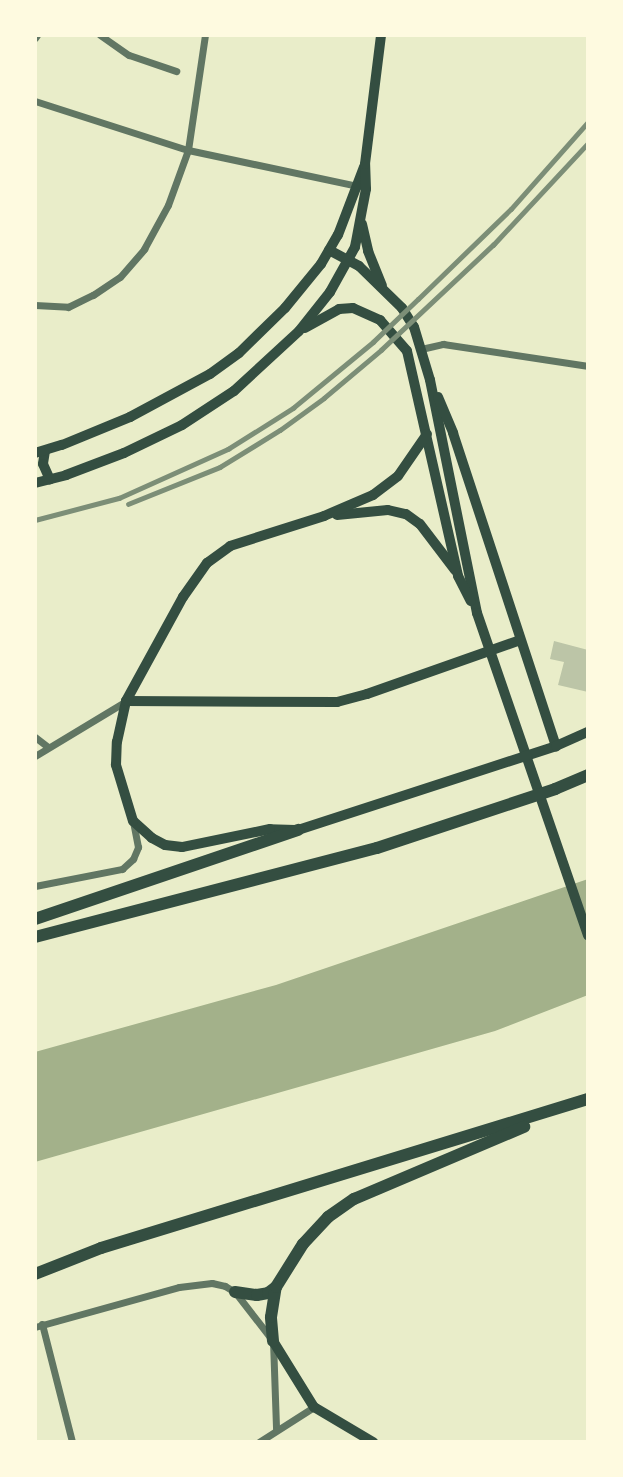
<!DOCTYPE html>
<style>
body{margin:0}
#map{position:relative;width:623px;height:1477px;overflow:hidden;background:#e9edc9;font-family:Quicksand,sans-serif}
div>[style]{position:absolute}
.water>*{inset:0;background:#a3b18a}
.building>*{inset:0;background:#bcc5a7}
.minor>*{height:7px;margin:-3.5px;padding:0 3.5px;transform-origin:3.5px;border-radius:3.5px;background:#617663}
.primary>*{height:10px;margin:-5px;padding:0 5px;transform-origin:5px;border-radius:5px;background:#344e41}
.trunk>*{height:10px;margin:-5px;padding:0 5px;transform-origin:5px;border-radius:5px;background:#344e41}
.motorway>*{height:12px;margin:-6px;padding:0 6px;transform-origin:6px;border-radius:6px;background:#344e41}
.rail>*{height:4.5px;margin:-2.25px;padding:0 2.25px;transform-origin:2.25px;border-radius:2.25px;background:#7c8e77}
span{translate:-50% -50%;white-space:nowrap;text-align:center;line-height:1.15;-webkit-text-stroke:5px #fefae0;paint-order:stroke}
.frame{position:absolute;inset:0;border:37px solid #fefae0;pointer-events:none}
</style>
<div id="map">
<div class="water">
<i style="clip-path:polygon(588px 879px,588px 995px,495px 1031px,35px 1162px,35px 1052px,276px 985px)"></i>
</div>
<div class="building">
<i style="clip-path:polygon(554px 641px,588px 650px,588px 692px,558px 685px,564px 662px,550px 659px)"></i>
</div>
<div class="minor">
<i style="left:100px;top:35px;width:35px;rotate:35deg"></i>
<i style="left:129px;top:55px;width:50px;rotate:18.8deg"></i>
<i style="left:35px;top:38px;width:4px;rotate:-56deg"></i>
<i style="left:35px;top:101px;width:161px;rotate:17.8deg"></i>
<i style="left:188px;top:150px;width:174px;rotate:12deg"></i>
<i style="left:35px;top:305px;width:33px;rotate:3deg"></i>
<i style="left:68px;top:307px;width:28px;rotate:-26deg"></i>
<i style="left:93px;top:295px;width:32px;rotate:-34deg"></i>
<i style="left:120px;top:277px;width:37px;rotate:-49deg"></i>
<i style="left:144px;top:249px;width:50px;rotate:-61.4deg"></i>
<i style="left:168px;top:205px;width:59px;rotate:-70deg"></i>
<i style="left:188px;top:150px;width:116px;rotate:-81.6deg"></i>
<i style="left:421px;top:349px;width:23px;rotate:-13deg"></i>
<i style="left:443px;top:344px;width:147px;rotate:8.6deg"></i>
<i style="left:35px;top:737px;width:16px;rotate:38deg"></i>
<i style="left:35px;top:756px;width:106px;rotate:-31.1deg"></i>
<i style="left:35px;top:886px;width:89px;rotate:-11.1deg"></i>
<i style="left:122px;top:869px;width:15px;rotate:-42deg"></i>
<i style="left:133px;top:859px;width:13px;rotate:-67deg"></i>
<i style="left:138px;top:847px;width:26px;rotate:-101deg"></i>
<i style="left:42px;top:1324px;width:122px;rotate:75.7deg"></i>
<i style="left:35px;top:1327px;width:149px;rotate:-15.5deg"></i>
<i style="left:179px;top:1287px;width:33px;rotate:-7deg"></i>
<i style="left:212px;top:1283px;width:13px;rotate:13deg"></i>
<i style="left:225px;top:1286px;width:12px;rotate:31deg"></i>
<i style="left:235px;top:1292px;width:62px;rotate:52.2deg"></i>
<i style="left:273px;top:1341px;width:88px;rotate:88deg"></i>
<i style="left:259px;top:1442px;width:65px;rotate:-32.5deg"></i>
</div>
<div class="primary">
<i style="left:362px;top:224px;width:28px;rotate:77deg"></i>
<i style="left:368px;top:251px;width:37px;rotate:68deg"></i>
<i style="left:329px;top:250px;width:34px;rotate:28deg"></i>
<i style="left:359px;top:266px;width:60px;rotate:44.3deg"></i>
<i style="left:402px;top:308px;width:22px;rotate:58deg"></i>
<i style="left:414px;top:327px;width:55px;rotate:73.2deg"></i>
<i style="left:430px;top:380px;width:238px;rotate:78.6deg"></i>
<i style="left:477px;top:613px;width:341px;rotate:71deg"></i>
<i style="left:305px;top:328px;width:39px;rotate:-29deg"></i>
<i style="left:339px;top:309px;width:14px;rotate:-4deg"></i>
<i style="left:353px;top:308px;width:30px;rotate:24deg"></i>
<i style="left:380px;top:320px;width:41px;rotate:48.9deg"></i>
<i style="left:407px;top:351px;width:231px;rotate:77.2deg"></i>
<i style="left:458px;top:576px;width:28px;rotate:63deg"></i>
<i style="left:438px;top:397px;width:39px;rotate:67deg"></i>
<i style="left:453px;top:433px;width:330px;rotate:71.8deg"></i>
<i style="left:45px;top:451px;width:13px;rotate:99deg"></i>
<i style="left:43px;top:464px;width:17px;rotate:66deg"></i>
<i style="left:35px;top:453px;width:28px;rotate:-17deg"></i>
<i style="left:62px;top:445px;width:74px;rotate:-22.4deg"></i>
<i style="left:130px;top:417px;width:91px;rotate:-28.3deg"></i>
<i style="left:210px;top:374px;width:36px;rotate:-36deg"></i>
<i style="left:239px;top:353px;width:64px;rotate:-44.4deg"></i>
<i style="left:285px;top:308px;width:57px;rotate:-50.7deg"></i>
<i style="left:321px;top:264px;width:34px;rotate:-60deg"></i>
<i style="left:338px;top:235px;width:73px;rotate:-69.1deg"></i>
<i style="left:35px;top:483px;width:32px;rotate:-14deg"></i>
<i style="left:66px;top:475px;width:62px;rotate:-20.8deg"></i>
<i style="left:124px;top:453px;width:64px;rotate:-25.8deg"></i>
<i style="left:182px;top:425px;width:62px;rotate:-33.2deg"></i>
<i style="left:234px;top:391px;width:88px;rotate:-42.7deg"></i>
<i style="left:299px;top:331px;width:50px;rotate:-51.5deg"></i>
<i style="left:330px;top:292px;width:51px;rotate:-60.9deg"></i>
<i style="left:355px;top:247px;width:59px;rotate:-79.3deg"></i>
<i style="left:366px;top:189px;width:25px;rotate:-92deg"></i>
<i style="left:365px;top:164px;width:130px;rotate:-82.9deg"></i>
<i style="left:337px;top:515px;width:51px;rotate:-5.6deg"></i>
<i style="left:388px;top:510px;width:18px;rotate:13deg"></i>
<i style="left:406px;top:514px;width:17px;rotate:36deg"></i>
<i style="left:420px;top:524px;width:58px;rotate:52.7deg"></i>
<i style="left:126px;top:701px;width:211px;rotate:0.3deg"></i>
<i style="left:337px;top:702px;width:31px;rotate:-15deg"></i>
<i style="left:367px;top:694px;width:162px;rotate:-19.4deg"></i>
<i style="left:295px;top:830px;width:25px;rotate:-178deg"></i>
<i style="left:270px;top:829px;width:90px;rotate:168.4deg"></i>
<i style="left:182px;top:847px;width:17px;rotate:-173deg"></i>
<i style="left:165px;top:845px;width:15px;rotate:-152deg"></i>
<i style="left:152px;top:838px;width:25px;rotate:-138deg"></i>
<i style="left:133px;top:821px;width:59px;rotate:-106.9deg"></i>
<i style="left:116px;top:765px;width:23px;rotate:-88deg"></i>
<i style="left:117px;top:742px;width:42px;rotate:-77.6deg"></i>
<i style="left:126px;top:701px;width:119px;rotate:-61.3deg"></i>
<i style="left:183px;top:597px;width:42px;rotate:-54.8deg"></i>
<i style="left:207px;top:563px;width:29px;rotate:-36deg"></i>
<i style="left:230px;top:546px;width:99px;rotate:-17.7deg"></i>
<i style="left:324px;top:516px;width:53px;rotate:-23.2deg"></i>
<i style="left:373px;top:495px;width:31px;rotate:-37deg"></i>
<i style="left:398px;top:476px;width:51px;rotate:-55.4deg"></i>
<i style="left:273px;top:1341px;width:78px;rotate:58.2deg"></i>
<i style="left:314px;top:1407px;width:69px;rotate:30.7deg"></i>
</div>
<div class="trunk">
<i style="left:298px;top:830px;width:271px;rotate:-18deg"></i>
<i style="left:556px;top:746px;width:35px;rotate:-24deg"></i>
</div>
<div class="motorway">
<i style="left:35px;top:919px;width:278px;rotate:-18.7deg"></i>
<i style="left:35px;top:937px;width:353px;rotate:-14.6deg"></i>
<i style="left:377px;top:848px;width:188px;rotate:-18.3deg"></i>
<i style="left:555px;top:789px;width:36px;rotate:-23deg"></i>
<i style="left:35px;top:1274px;width:71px;rotate:-21.5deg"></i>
<i style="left:101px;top:1248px;width:509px;rotate:-17.01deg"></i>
<i style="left:235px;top:1292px;width:22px;rotate:8deg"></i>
<i style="left:257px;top:1295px;width:11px;rotate:-10deg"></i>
<i style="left:268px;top:1293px;width:10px;rotate:-37deg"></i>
<i style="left:273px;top:1341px;width:24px;rotate:-95deg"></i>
<i style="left:271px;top:1317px;width:30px;rotate:-81deg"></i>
<i style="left:276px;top:1287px;width:51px;rotate:-57.9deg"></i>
<i style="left:303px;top:1244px;width:37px;rotate:-47deg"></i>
<i style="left:328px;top:1217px;width:32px;rotate:-35deg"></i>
<i style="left:354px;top:1199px;width:185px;rotate:-23deg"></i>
</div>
<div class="rail">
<i style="left:128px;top:504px;width:99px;rotate:-21.9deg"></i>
<i style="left:220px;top:467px;width:70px;rotate:-31.7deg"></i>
<i style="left:280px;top:430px;width:54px;rotate:-36deg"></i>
<i style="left:324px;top:398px;width:75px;rotate:-40.1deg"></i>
<i style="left:381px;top:350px;width:154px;rotate:-43.2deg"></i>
<i style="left:493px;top:245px;width:139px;rotate:-47deg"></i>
<i style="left:35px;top:520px;width:87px;rotate:-14.7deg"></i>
<i style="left:119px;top:498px;width:120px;rotate:-24.2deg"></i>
<i style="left:228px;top:449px;width:77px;rotate:-32.2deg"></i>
<i style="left:293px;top:408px;width:104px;rotate:-39.5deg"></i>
<i style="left:373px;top:342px;width:62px;rotate:-43.7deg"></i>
<i style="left:418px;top:299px;width:129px;rotate:-44.1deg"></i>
<i style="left:511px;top:209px;width:116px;rotate:-48.5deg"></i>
</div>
<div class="frame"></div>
</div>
